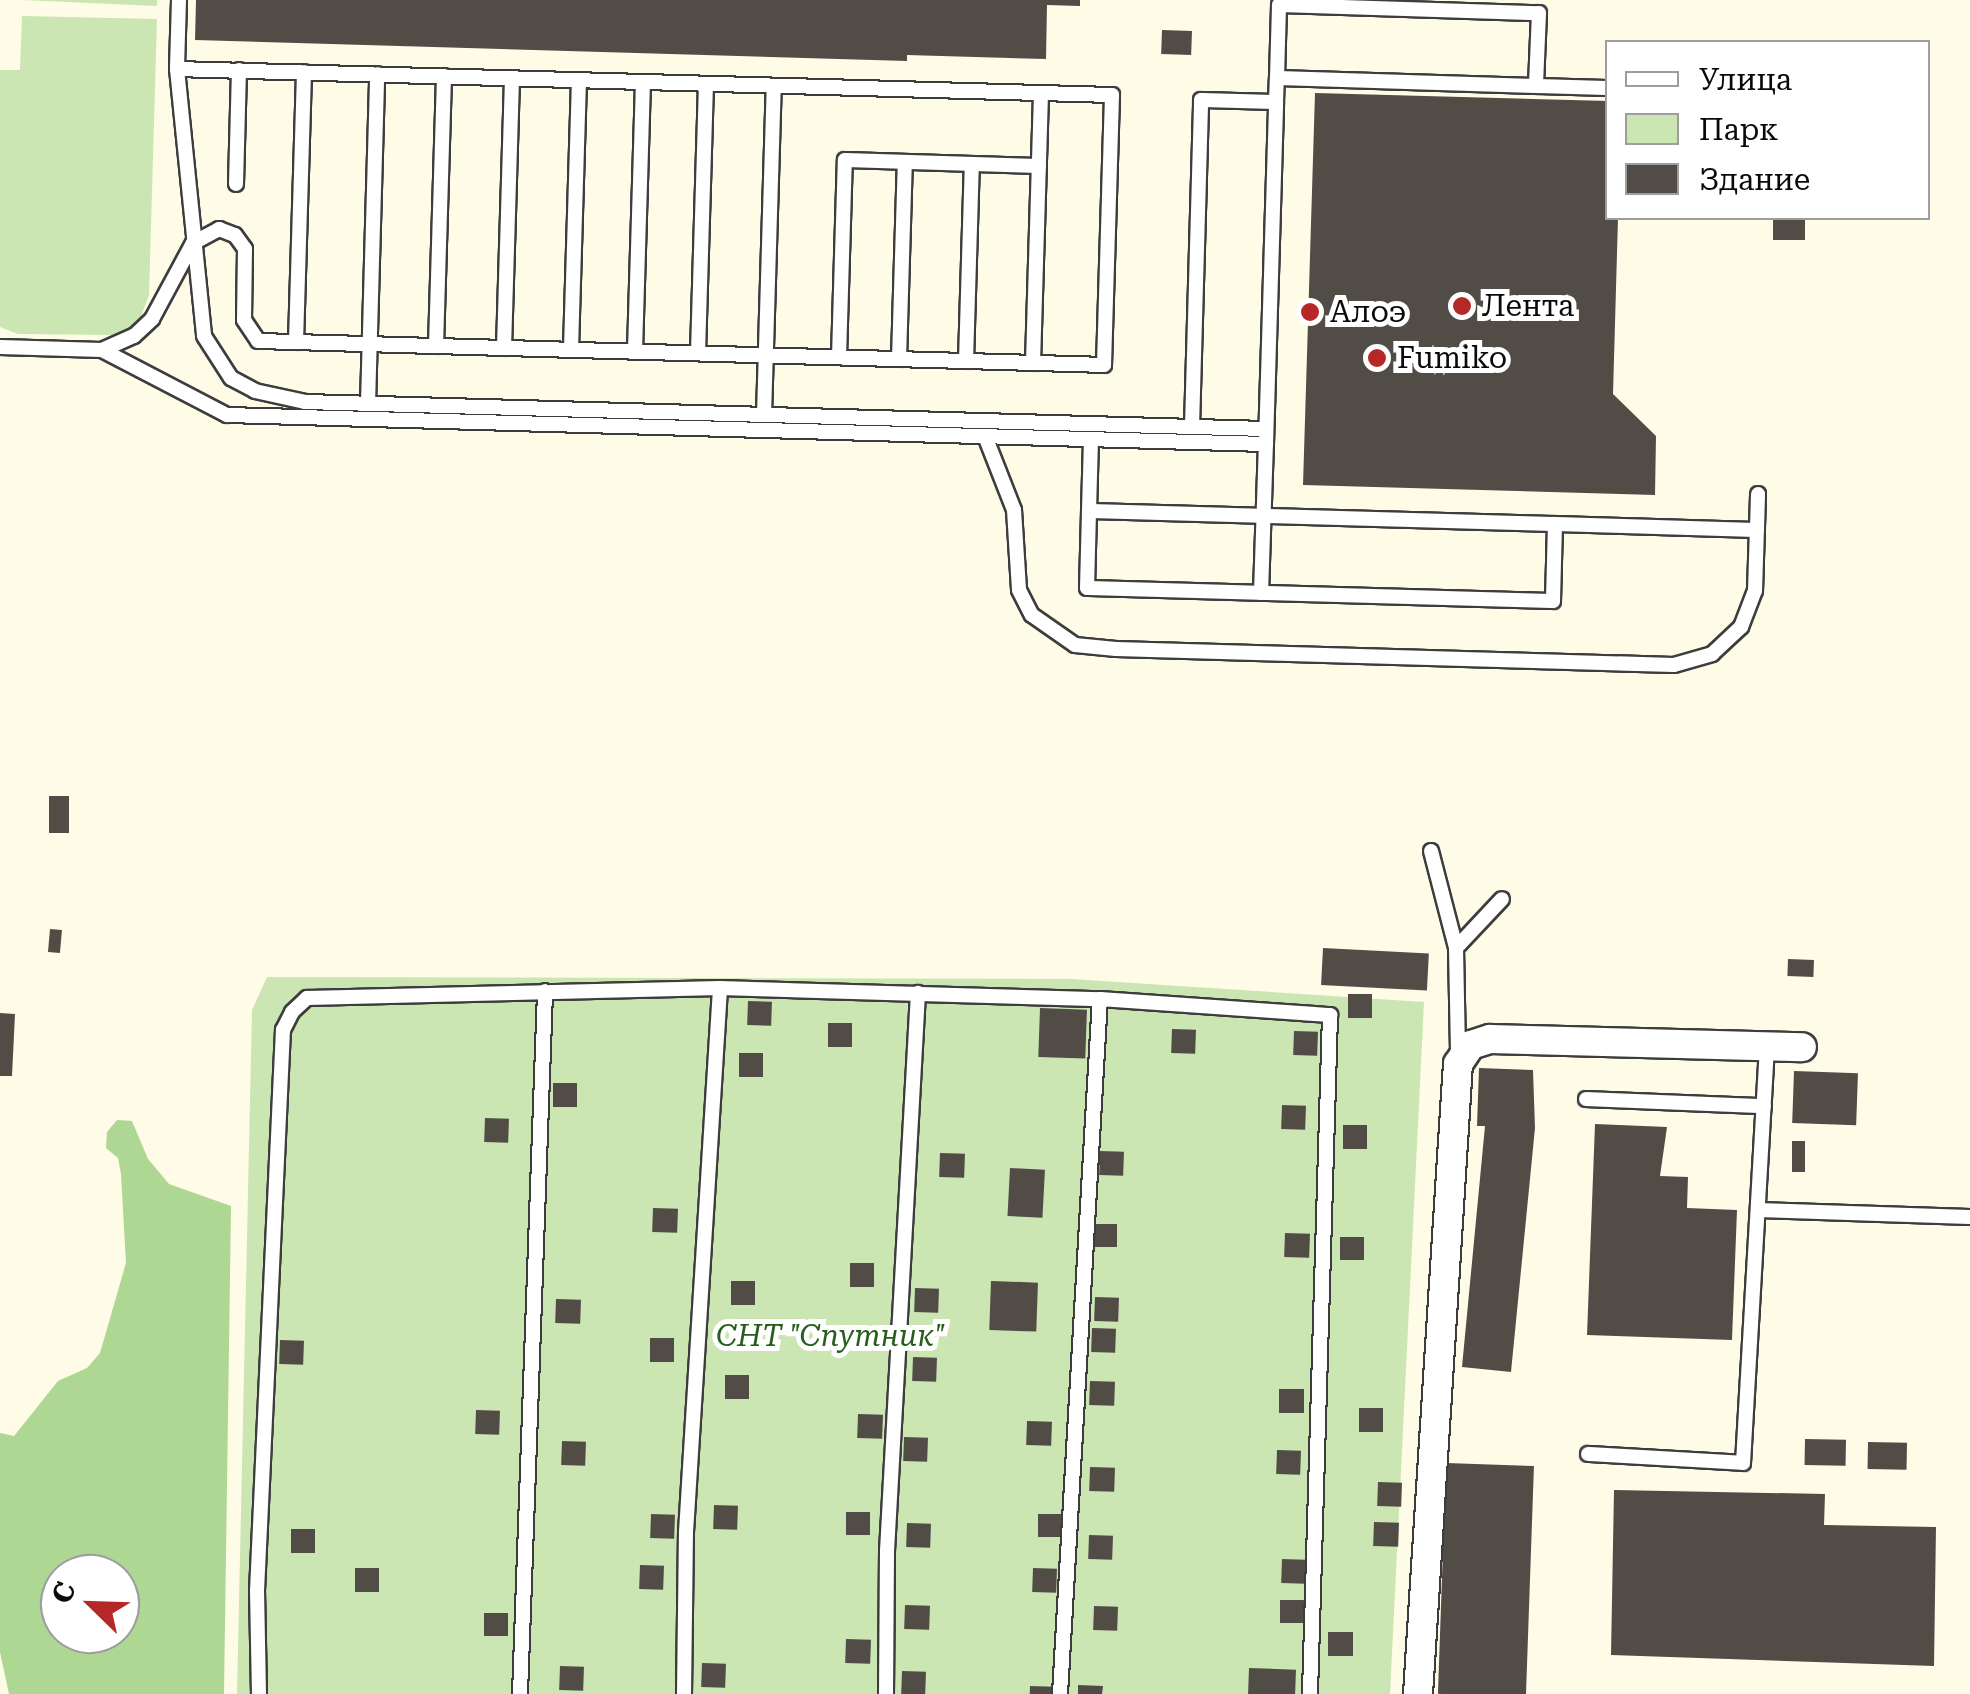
<!DOCTYPE html>
<meta charset="utf-8">
<style>
body{margin:0}
#map{position:relative;width:1970px;height:1694px;overflow:hidden;background:#fefbe7;font-family:"Roboto Serif",serif}
div>[style]{position:absolute}
.green>*{inset:0;background:#cbe6b3}
.forest>*{inset:0;background:#aed793}
.building>*{inset:0;background:#524c47;transform-origin:0 0}
.roads{filter:drop-shadow(2px 0 #3d3d3d) drop-shadow(-2px 0 #3d3d3d) drop-shadow(0 2px #3d3d3d) drop-shadow(0 -2px #3d3d3d)}
.lane>*{height:14px;margin:-7px;padding:0 7px;transform-origin:7px;border-radius:7px;background:#fff}
.street>*{height:28px;margin:-14px;padding:0 14px;transform-origin:14px;border-radius:14px;background:#fff}
.dots>*{width:28px;height:28px;translate:-50% -50%;box-sizing:border-box;border:5px solid #fff;border-radius:50%}
span{translate:-50% -50%;white-space:nowrap;text-align:center;line-height:1.15;-webkit-text-stroke:10px #fff;paint-order:stroke}
.poi-label{font-size:30px;color:#0a0a0a}
.left{translate:0 -50%;text-align:left}
.park-label{font-size:30px;color:#275e1d;font-style:italic}
.legend{position:absolute;left:1605px;top:40px;width:325px;height:180px;box-sizing:border-box;background:#fff;border:2px solid #9d9d9d;margin:0;padding:12px 18px;list-style:none;font-size:30px;color:#0a0a0a}
.legend li{display:flex;align-items:center;gap:20px;height:50px}
.legend b{width:50px;border:2px solid #9d9d9d}
.north{position:absolute;left:40px;top:1554px;width:100px;height:100px;box-sizing:border-box;background:#fff;border:2px solid #9d9d9d;border-radius:50%;rotate:293deg;font-size:28px;font-weight:700;line-height:40px;text-align:center;color:#0a0a0a}
.north::after{content:'';display:block;margin:auto;width:35px;height:45px;background:#b52827;clip-path:polygon(50% 0,100% 100%,50% 72%,0 100%)}
</style>
<div id="map">
<div class="green">
<i style="clip-path:polygon(22px 0,157px 0,157px 6px)"></i>
<i style="clip-path:polygon(22px 16px,157px 19px,149px 295px,137px 327px,118px 335px,18px 334px,0 327px,0 70px,20px 70px)"></i>
<i style="clip-path:polygon(267px 977px,1071px 979px,1424px 1002px,1390px 1694px,237px 1694px,252px 1010px)"></i>
</div>
<div class="forest">
<i style="clip-path:polygon(evenodd,117px 1120px,132px 1121px,148px 1159px,169px 1184px,231px 1206px,224px 1694px,9px 1694px,0 1652px,0 1433px,14px 1436px,58px 1381px,87px 1368px,100px 1353px,126px 1263px,121px 1174px,118px 1158px,106px 1148px,107px 1132px,117px 1120px,60px 1574px,120px 1574px,120px 1634px,60px 1634px,60px 1574px)"></i>
</div>
<div class="building">
<i style="clip-path:polygon(196px 0,1080px 0,1080px 6px,1047px 5px,1046px 59px,907px 55px,907px 61px,195px 40px)"></i>
<i style="left:1162px;top:30px;width:30px;height:24px;rotate:2deg"></i>
<i style="clip-path:polygon(1315px 93px,1608px 101px,1608px 218px,1618px 218px,1613px 394px,1656px 436px,1655px 495px,1303px 485px)"></i>
<i style="left:1773px;top:218px;width:32px;height:22px"></i>
<i style="left:49px;top:796px;width:20px;height:37px"></i>
<i style="left:50px;top:929px;width:12px;height:23px;rotate:5deg"></i>
<i style="left:1323px;top:948px;width:106px;height:37px;rotate:3deg"></i>
<i style="left:1788px;top:959px;width:26px;height:17px;rotate:2deg"></i>
<i style="left:1348px;top:994px;width:24px;height:24px"></i>
<i style="left:748px;top:1001px;width:24px;height:24px;rotate:2deg"></i>
<i style="left:1040px;top:1008px;width:47px;height:49px;rotate:2deg"></i>
<i style="clip-path:polygon(0 1013px,15px 1014px,12px 1076px,0 1076px)"></i>
<i style="left:828px;top:1023px;width:24px;height:24px"></i>
<i style="left:1172px;top:1029px;width:24px;height:24px;rotate:2deg"></i>
<i style="left:1294px;top:1031px;width:24px;height:24px;rotate:2deg"></i>
<i style="left:739px;top:1053px;width:24px;height:24px"></i>
<i style="clip-path:polygon(1479px 1068px,1533px 1070px,1535px 1128px,1511px 1372px,1462px 1367px,1485px 1126px,1477px 1126px)"></i>
<i style="left:1794px;top:1071px;width:64px;height:52px;rotate:2deg"></i>
<i style="left:553px;top:1083px;width:24px;height:24px"></i>
<i style="left:1282px;top:1105px;width:24px;height:24px;rotate:2deg"></i>
<i style="left:485px;top:1118px;width:24px;height:24px;rotate:2deg"></i>
<i style="clip-path:polygon(1595px 1124px,1667px 1127px,1660px 1176px,1688px 1177px,1687px 1208px,1737px 1210px,1732px 1340px,1587px 1335px)"></i>
<i style="left:1343px;top:1125px;width:24px;height:24px"></i>
<i style="left:1792px;top:1141px;width:13px;height:31px"></i>
<i style="left:1100px;top:1151px;width:24px;height:24px;rotate:2deg"></i>
<i style="left:940px;top:1153px;width:25px;height:24px;rotate:2deg"></i>
<i style="left:1010px;top:1168px;width:35px;height:48px;rotate:3deg"></i>
<i style="left:653px;top:1208px;width:25px;height:24px;rotate:2deg"></i>
<i style="left:1093px;top:1224px;width:24px;height:23px"></i>
<i style="left:1285px;top:1233px;width:25px;height:24px;rotate:2deg"></i>
<i style="left:1340px;top:1237px;width:24px;height:23px"></i>
<i style="left:850px;top:1263px;width:24px;height:24px"></i>
<i style="left:731px;top:1281px;width:24px;height:24px"></i>
<i style="left:991px;top:1281px;width:47px;height:49px;rotate:2deg"></i>
<i style="left:915px;top:1288px;width:24px;height:24px;rotate:2deg"></i>
<i style="left:1095px;top:1297px;width:24px;height:24px;rotate:2deg"></i>
<i style="left:556px;top:1299px;width:25px;height:24px;rotate:2deg"></i>
<i style="left:1092px;top:1328px;width:24px;height:24px;rotate:2deg"></i>
<i style="left:650px;top:1338px;width:24px;height:24px"></i>
<i style="left:280px;top:1340px;width:24px;height:24px;rotate:2deg"></i>
<i style="left:913px;top:1357px;width:24px;height:24px;rotate:2deg"></i>
<i style="left:725px;top:1375px;width:24px;height:24px"></i>
<i style="left:1090px;top:1381px;width:25px;height:24px;rotate:2deg"></i>
<i style="left:1279px;top:1389px;width:25px;height:24px"></i>
<i style="left:1359px;top:1408px;width:24px;height:24px"></i>
<i style="left:476px;top:1410px;width:24px;height:24px;rotate:2deg"></i>
<i style="left:858px;top:1414px;width:25px;height:24px;rotate:2deg"></i>
<i style="left:1027px;top:1421px;width:25px;height:24px;rotate:2deg"></i>
<i style="left:904px;top:1437px;width:24px;height:24px;rotate:2deg"></i>
<i style="left:1805px;top:1439px;width:41px;height:26px;rotate:1deg"></i>
<i style="left:562px;top:1441px;width:24px;height:24px;rotate:2deg"></i>
<i style="left:1868px;top:1442px;width:39px;height:27px;rotate:1deg"></i>
<i style="left:1277px;top:1450px;width:24px;height:24px;rotate:2deg"></i>
<i style="left:1446px;top:1463px;width:88px;height:231px;rotate:2deg"></i>
<i style="left:1090px;top:1467px;width:25px;height:24px;rotate:2deg"></i>
<i style="left:1378px;top:1482px;width:24px;height:24px;rotate:2deg"></i>
<i style="clip-path:polygon(1614px 1490px,1825px 1494px,1824px 1525px,1936px 1527px,1934px 1666px,1611px 1655px)"></i>
<i style="left:714px;top:1505px;width:24px;height:24px;rotate:2deg"></i>
<i style="left:846px;top:1512px;width:24px;height:23px"></i>
<i style="left:651px;top:1514px;width:24px;height:24px;rotate:2deg"></i>
<i style="left:1038px;top:1514px;width:24px;height:23px"></i>
<i style="left:1374px;top:1522px;width:25px;height:24px;rotate:2deg"></i>
<i style="left:907px;top:1523px;width:24px;height:24px;rotate:2deg"></i>
<i style="left:291px;top:1529px;width:24px;height:24px"></i>
<i style="left:1089px;top:1535px;width:24px;height:24px;rotate:2deg"></i>
<i style="left:1282px;top:1559px;width:24px;height:24px;rotate:2deg"></i>
<i style="left:640px;top:1565px;width:24px;height:24px;rotate:2deg"></i>
<i style="left:355px;top:1568px;width:24px;height:24px"></i>
<i style="left:1033px;top:1568px;width:24px;height:24px;rotate:2deg"></i>
<i style="left:1280px;top:1600px;width:24px;height:23px"></i>
<i style="left:905px;top:1605px;width:25px;height:24px;rotate:2deg"></i>
<i style="left:1094px;top:1606px;width:24px;height:24px;rotate:2deg"></i>
<i style="left:484px;top:1613px;width:24px;height:23px"></i>
<i style="left:1328px;top:1632px;width:25px;height:24px"></i>
<i style="left:846px;top:1639px;width:25px;height:24px;rotate:2deg"></i>
<i style="left:702px;top:1663px;width:24px;height:24px;rotate:2deg"></i>
<i style="left:560px;top:1666px;width:24px;height:24px;rotate:2deg"></i>
<i style="left:1249px;top:1668px;width:47px;height:26px;rotate:2deg"></i>
<i style="left:902px;top:1671px;width:24px;height:23px;rotate:2deg"></i>
<i style="clip-path:polygon(1078px 1685px,1103px 1686px,1102px 1694px,1078px 1694px)"></i>
<i style="left:1030px;top:1686px;width:24px;height:8px;rotate:2deg"></i>
</div>
<div class="roads">
<div class="lane">
<i style="left:179px;top:0;width:69px;rotate:91.7deg"></i>
<i style="left:177px;top:69px;width:268px;rotate:84.2deg"></i>
<i style="left:204px;top:336px;width:50px;rotate:57.3deg"></i>
<i style="left:231px;top:378px;width:27px;rotate:28deg"></i>
<i style="left:255px;top:391px;width:51px;rotate:12.4deg"></i>
<i style="left:305px;top:402px;width:961px;rotate:1.61deg"></i>
<i style="left:1536px;top:86px;width:72px;rotate:1.6deg"></i>
<i style="left:236px;top:184px;width:114px;rotate:-88.5deg"></i>
<i style="left:296px;top:342px;width:270px;rotate:-88.3deg"></i>
<i style="left:436px;top:346px;width:270px;rotate:-88.3deg"></i>
<i style="left:0;top:347px;width:102px;rotate:1.7deg"></i>
<i style="left:102px;top:350px;width:35px;rotate:-24deg"></i>
<i style="left:134px;top:336px;width:25px;rotate:-43deg"></i>
<i style="left:152px;top:319px;width:86px;rotate:-61.7deg"></i>
<i style="left:193px;top:243px;width:30px;rotate:-28deg"></i>
<i style="left:219px;top:229px;width:17px;rotate:21deg"></i>
<i style="left:235px;top:235px;width:17px;rotate:54deg"></i>
<i style="left:245px;top:249px;width:71px;rotate:90.8deg"></i>
<i style="left:244px;top:320px;width:25px;rotate:56deg"></i>
<i style="left:258px;top:341px;width:846px;rotate:1.62deg"></i>
<i style="left:1104px;top:365px;width:270px;rotate:-88.3deg"></i>
<i style="left:1112px;top:95px;width:935px;rotate:-178.41deg"></i>
<i style="left:504px;top:348px;width:270px;rotate:-88.3deg"></i>
<i style="left:571px;top:349px;width:269px;rotate:-88.3deg"></i>
<i style="left:102px;top:350px;width:141px;rotate:27.5deg"></i>
<i style="left:227px;top:415px;width:1039px;rotate:1.6deg"></i>
<i style="left:635px;top:351px;width:269px;rotate:-88.3deg"></i>
<i style="left:698px;top:353px;width:269px;rotate:-88.3deg"></i>
<i style="left:839px;top:357px;width:197px;rotate:-88.3deg"></i>
<i style="left:845px;top:160px;width:194px;rotate:1.8deg"></i>
<i style="left:899px;top:359px;width:197px;rotate:-88.3deg"></i>
<i style="left:966px;top:361px;width:197px;rotate:-88.3deg"></i>
<i style="left:1033px;top:363px;width:270px;rotate:-88.3deg"></i>
<i style="left:368px;top:404px;width:330px;rotate:-88.4deg"></i>
<i style="left:764px;top:415px;width:329px;rotate:-88.3deg"></i>
<i style="left:1192px;top:427px;width:327px;rotate:-88.4deg"></i>
<i style="left:1201px;top:100px;width:75px;rotate:1.5deg"></i>
<i style="left:985px;top:436px;width:79px;rotate:68.6deg"></i>
<i style="left:1014px;top:510px;width:80px;rotate:86.4deg"></i>
<i style="left:1019px;top:590px;width:28px;rotate:63deg"></i>
<i style="left:1032px;top:615px;width:52px;rotate:34.9deg"></i>
<i style="left:1075px;top:645px;width:41px;rotate:5.6deg"></i>
<i style="left:1116px;top:649px;width:558px;rotate:1.64deg"></i>
<i style="left:1674px;top:665px;width:40px;rotate:-16deg"></i>
<i style="left:1712px;top:654px;width:40px;rotate:-43deg"></i>
<i style="left:1741px;top:627px;width:39px;rotate:-69deg"></i>
<i style="left:1755px;top:591px;width:97px;rotate:-88.2deg"></i>
<i style="left:1089px;top:511px;width:466px;rotate:1.6deg"></i>
<i style="left:1555px;top:524px;width:77px;rotate:91.5deg"></i>
<i style="left:1553px;top:601px;width:466px;rotate:-178.4deg"></i>
<i style="left:1087px;top:588px;width:77px;rotate:-88.5deg"></i>
<i style="left:1089px;top:511px;width:72px;rotate:-88.4deg"></i>
<i style="left:1555px;top:524px;width:202px;rotate:1.7deg"></i>
<i style="left:1261px;top:593px;width:149px;rotate:-88.1deg"></i>
<i style="left:1266px;top:444px;width:342px;rotate:-88.3deg"></i>
<i style="left:1276px;top:102px;width:24px;rotate:-88deg"></i>
<i style="left:1277px;top:78px;width:73px;rotate:-88.4deg"></i>
<i style="left:1279px;top:5px;width:260px;rotate:1.8deg"></i>
<i style="left:1539px;top:13px;width:73px;rotate:92.4deg"></i>
<i style="left:1536px;top:86px;width:259px;rotate:-178.2deg"></i>
<i style="left:1431px;top:851px;width:100px;rotate:75.5deg"></i>
<i style="left:1456px;top:948px;width:109px;rotate:88.9deg"></i>
<i style="left:1456px;top:948px;width:67px;rotate:-46.8deg"></i>
<i style="left:1586px;top:1099px;width:178px;rotate:2.3deg"></i>
<i style="left:1758px;top:1210px;width:212px;rotate:1.9deg"></i>
<i style="left:1588px;top:1454px;width:155px;rotate:3.3deg"></i>
<i style="left:1743px;top:1463px;width:418px;rotate:-86.7deg"></i>
<i style="left:259px;top:1694px;width:103px;rotate:-91.1deg"></i>
<i style="left:257px;top:1591px;width:562px;rotate:-87.35deg"></i>
<i style="left:283px;top:1030px;width:20px;rotate:-63deg"></i>
<i style="left:292px;top:1012px;width:21px;rotate:-43deg"></i>
<i style="left:307px;top:998px;width:413px;rotate:-1.4deg"></i>
<i style="left:720px;top:988px;width:380px;rotate:1.7deg"></i>
<i style="left:1100px;top:999px;width:231px;rotate:4deg"></i>
<i style="left:1330px;top:1015px;width:679px;rotate:91.69deg"></i>
<i style="left:520px;top:1694px;width:703px;rotate:-87.96deg"></i>
<i style="left:684px;top:1694px;width:162px;rotate:-89.3deg"></i>
<i style="left:686px;top:1532px;width:545px;rotate:-86.42deg"></i>
<i style="left:886px;top:1694px;width:143px;rotate:-89.6deg"></i>
<i style="left:887px;top:1551px;width:559px;rotate:-86.82deg"></i>
<i style="left:1060px;top:1694px;width:696px;rotate:-86.71deg"></i>
</div>
<div class="street">
<i style="left:1418px;top:1694px;width:631px;rotate:-86.37deg"></i>
<i style="left:1458px;top:1064px;width:23px;rotate:-56deg"></i>
<i style="left:1471px;top:1045px;width:20px;rotate:-18deg"></i>
<i style="left:1490px;top:1039px;width:312px;rotate:1.5deg"></i>
</div>
</div>
<div class="dots">
<i style="left:1462px;top:306px;background:#b52827"></i>
<i style="left:1310px;top:312px;background:#b52827"></i>
<i style="left:1377px;top:358px;background:#b52827"></i>
</div>
<div class="poi-label">
<span class="left" style="left:1482px;top:306px">Лента</span>
<span class="left" style="left:1330px;top:312px">Алоэ</span>
<span class="left" style="left:1397px;top:358px">Fumiko</span>
</div>
<div class="park-label">
<span style="left:831px;top:1336px">СНТ "Спутник"</span>
</div>
<ul class="legend">
<li><b style="height:12px;background:#fff"></b>Улица</li>
<li><b style="height:28px;background:#cbe6b3"></b>Парк</li>
<li><b style="height:28px;background:#524c47"></b>Здание</li>
</ul>
<div class="north">С</div>
</div>
